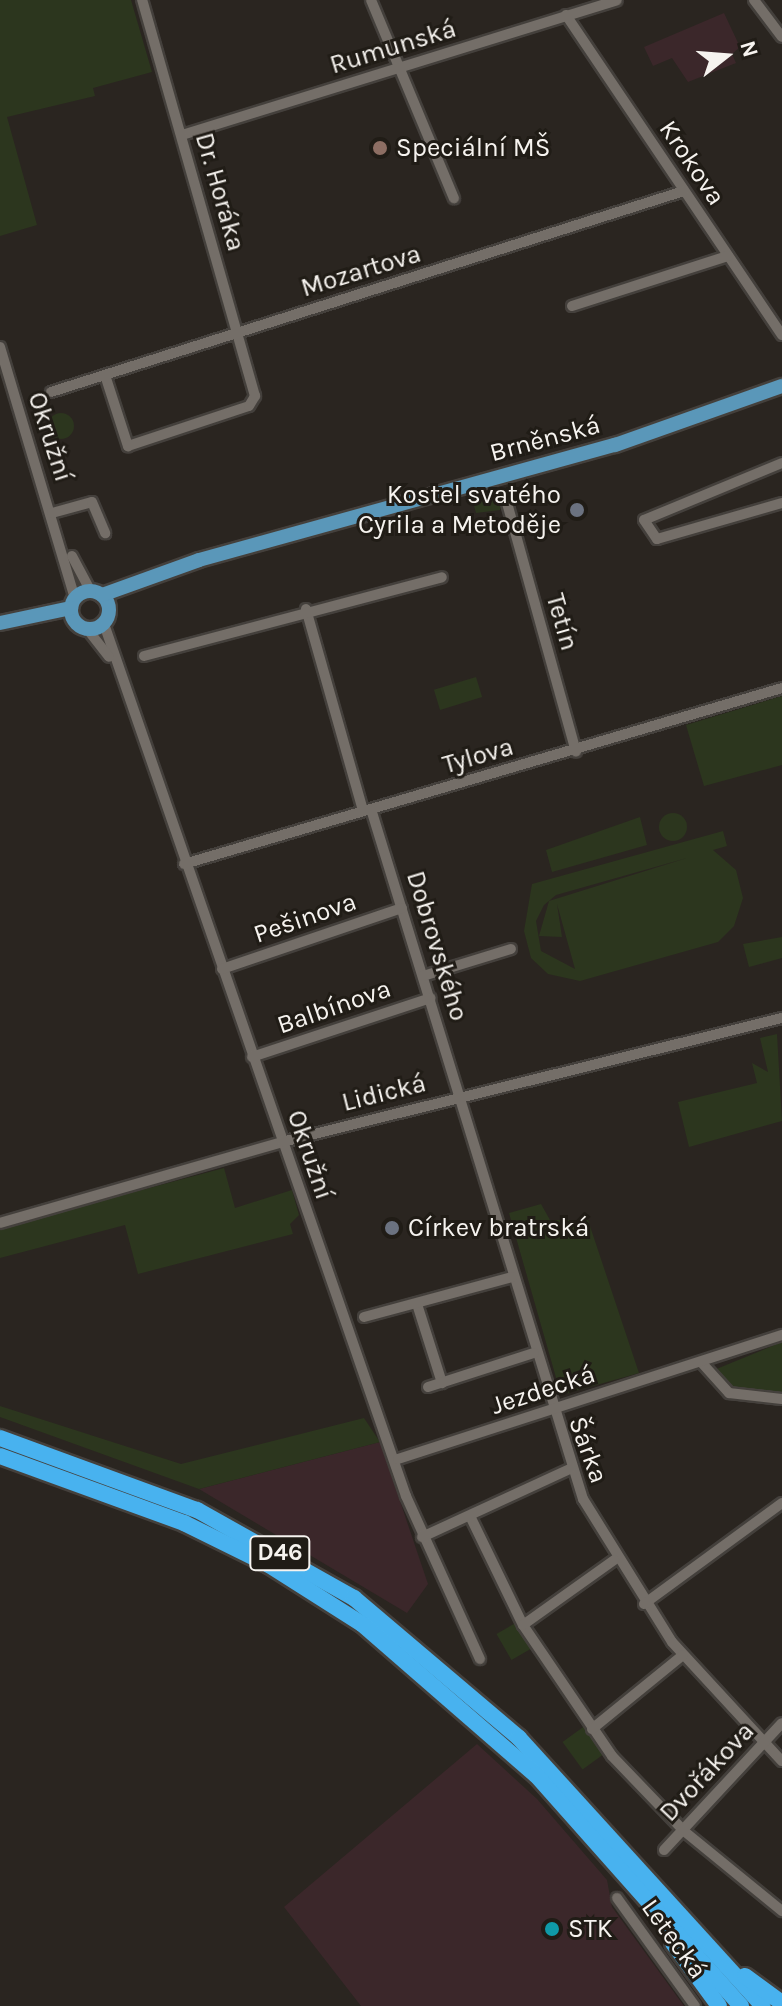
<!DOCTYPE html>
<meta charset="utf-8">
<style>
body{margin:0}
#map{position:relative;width:782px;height:2006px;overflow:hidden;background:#2a2520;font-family:Karla,sans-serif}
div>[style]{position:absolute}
.industrial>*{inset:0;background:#3b272a}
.green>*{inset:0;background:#2c361e;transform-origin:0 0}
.round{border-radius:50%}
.roads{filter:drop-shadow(2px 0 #44403c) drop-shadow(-2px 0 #44403c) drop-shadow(0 2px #44403c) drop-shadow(0 -2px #44403c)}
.minor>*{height:10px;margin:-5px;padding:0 5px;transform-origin:5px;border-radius:5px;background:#746e68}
.major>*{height:14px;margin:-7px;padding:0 7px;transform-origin:7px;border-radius:7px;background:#5a97b9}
.major>.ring{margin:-7px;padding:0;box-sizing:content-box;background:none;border:14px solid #5a97b9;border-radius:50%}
.highway>*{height:16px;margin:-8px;padding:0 8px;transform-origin:8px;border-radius:8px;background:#48b2ef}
.dots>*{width:22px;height:22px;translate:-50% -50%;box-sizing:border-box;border:4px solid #201c16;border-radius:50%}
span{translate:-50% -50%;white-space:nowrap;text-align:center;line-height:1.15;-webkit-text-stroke:6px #201c16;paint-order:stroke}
.shield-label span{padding:2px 6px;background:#201c16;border:2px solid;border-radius:6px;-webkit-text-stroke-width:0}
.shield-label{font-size:24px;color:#f6f3ef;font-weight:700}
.street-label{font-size:26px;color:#f6f3ef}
.poi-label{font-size:26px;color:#f6f3ef}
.left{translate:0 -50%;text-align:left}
.right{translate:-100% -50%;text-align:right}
.north{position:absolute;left:686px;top:16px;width:80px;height:80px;-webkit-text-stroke:6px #201c16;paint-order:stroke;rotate:73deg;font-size:22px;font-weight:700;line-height:32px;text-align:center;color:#f6f3ef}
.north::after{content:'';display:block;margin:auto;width:28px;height:36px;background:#f6f3ef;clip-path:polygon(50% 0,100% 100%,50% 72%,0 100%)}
</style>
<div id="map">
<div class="industrial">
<i style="clip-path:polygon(724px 13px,740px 47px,732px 54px,736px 63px,688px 82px,672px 58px,653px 66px,644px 47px)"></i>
<i style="clip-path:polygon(380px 1442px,428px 1584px,407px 1613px,199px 1489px)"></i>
<i style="clip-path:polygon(477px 1744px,537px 1799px,607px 1880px,612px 1907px,684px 2006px,361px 2006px,284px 1907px)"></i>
</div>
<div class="green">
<i style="clip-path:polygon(0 0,131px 0,152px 72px,93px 88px,95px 96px,7px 117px,37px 225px,0 236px)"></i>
<i class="round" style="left:48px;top:413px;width:26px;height:26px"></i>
<i style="clip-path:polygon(505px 489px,500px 510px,476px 513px,472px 498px)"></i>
<i style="left:476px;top:677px;width:21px;height:44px;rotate:73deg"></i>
<i style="clip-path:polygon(782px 696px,782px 765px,704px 786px,686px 725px)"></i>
<i class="round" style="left:659px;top:813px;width:28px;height:28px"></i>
<i style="clip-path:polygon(640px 817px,647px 845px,552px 872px,546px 850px)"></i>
<i style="clip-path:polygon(evenodd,723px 831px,727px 846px,713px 850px,736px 870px,743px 898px,734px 926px,718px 942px,580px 981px,548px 974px,531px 958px,524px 931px,532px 884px,723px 831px,687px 858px,549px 901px,539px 936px,562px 937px,557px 904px,575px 969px,541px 951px,536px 921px,544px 905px,556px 895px,687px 858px)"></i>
<i style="clip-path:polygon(782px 937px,782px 958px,749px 967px,743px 944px)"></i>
<i style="clip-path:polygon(777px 1034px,782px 1121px,689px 1147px,678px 1102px,757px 1083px,752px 1063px,768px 1072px,760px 1038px)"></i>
<i style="clip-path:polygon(224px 1168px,235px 1208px,292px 1190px,299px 1215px,290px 1224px,293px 1234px,138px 1274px,125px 1225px,0 1258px,0 1228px)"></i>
<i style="clip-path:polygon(541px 1204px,550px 1220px,588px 1220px,639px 1373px,561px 1395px,509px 1213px)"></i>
<i style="clip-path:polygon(782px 1342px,782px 1393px,739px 1392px,714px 1370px)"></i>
<i style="clip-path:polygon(0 1406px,181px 1464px,364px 1418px,380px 1442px,199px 1489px,0 1417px)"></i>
<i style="left:519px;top:1621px;width:30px;height:26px;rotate:60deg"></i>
<i style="left:586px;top:1725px;width:34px;height:29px;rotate:54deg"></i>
</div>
<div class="roads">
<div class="minor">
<i style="left:371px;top:0;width:215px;rotate:67.3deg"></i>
<i style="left:754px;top:0;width:46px;rotate:52.9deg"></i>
<i style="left:566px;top:15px;width:386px;rotate:56deg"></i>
<i style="left:182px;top:135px;width:455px;rotate:-17.2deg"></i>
<i style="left:572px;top:306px;width:164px;rotate:-17.8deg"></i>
<i style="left:0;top:347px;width:262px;rotate:73.4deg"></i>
<i style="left:105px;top:375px;width:75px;rotate:72.1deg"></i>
<i style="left:128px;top:446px;width:127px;rotate:-18.3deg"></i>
<i style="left:249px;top:406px;width:12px;rotate:-59deg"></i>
<i style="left:255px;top:396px;width:412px;rotate:-105.9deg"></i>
<i style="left:51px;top:392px;width:664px;rotate:-17.62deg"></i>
<i style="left:782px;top:463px;width:149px;rotate:157.6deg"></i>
<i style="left:644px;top:520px;width:23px;rotate:56deg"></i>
<i style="left:657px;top:539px;width:130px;rotate:-16.1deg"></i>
<i style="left:507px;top:503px;width:258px;rotate:74.5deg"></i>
<i style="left:52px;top:513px;width:41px;rotate:-15.4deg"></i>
<i style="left:92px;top:502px;width:34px;rotate:67deg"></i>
<i style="left:72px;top:556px;width:40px;rotate:62deg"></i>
<i style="left:306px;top:609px;width:210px;rotate:74.2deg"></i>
<i style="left:104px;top:624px;width:923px;rotate:70.9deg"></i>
<i style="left:406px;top:1496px;width:179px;rotate:65.6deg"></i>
<i style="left:88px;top:630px;width:34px;rotate:52deg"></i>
<i style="left:144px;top:656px;width:308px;rotate:-14.8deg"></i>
<i style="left:371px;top:809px;width:722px;rotate:72.92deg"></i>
<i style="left:583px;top:1499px;width:168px;rotate:58.1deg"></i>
<i style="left:672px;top:1642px;width:162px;rotate:47.3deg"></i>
<i style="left:184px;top:864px;width:623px;rotate:-16.4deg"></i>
<i style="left:222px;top:969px;width:190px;rotate:-18.7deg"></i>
<i style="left:423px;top:976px;width:92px;rotate:-17.1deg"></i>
<i style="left:252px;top:1057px;width:188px;rotate:-18.3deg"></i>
<i style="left:0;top:1223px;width:293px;rotate:-16deg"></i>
<i style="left:282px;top:1142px;width:515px;rotate:-13.93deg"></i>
<i style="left:417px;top:1304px;width:83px;rotate:72.4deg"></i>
<i style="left:364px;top:1317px;width:153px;rotate:-15.1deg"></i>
<i style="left:701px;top:1362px;width:42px;rotate:47.9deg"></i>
<i style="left:729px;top:1393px;width:53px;rotate:6.5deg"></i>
<i style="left:428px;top:1387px;width:111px;rotate:-17.8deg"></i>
<i style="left:398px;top:1459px;width:404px;rotate:-17.9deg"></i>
<i style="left:471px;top:1518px;width:119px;rotate:64.1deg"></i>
<i style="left:523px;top:1625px;width:158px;rotate:55.8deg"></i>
<i style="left:612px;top:1756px;width:104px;rotate:46.2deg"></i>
<i style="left:684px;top:1831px;width:127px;rotate:39.2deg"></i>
<i style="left:422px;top:1537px;width:163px;rotate:-24.7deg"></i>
<i style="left:644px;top:1604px;width:171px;rotate:-36.2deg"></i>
<i style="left:523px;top:1625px;width:112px;rotate:-35.5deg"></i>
<i style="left:592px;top:1729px;width:117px;rotate:-39.1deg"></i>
<i style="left:664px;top:1850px;width:173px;rotate:-47.1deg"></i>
<i style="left:617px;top:1898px;width:133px;rotate:54.2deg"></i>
</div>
<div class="major">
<i class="ring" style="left:71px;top:591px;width:24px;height:24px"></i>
<i style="left:102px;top:595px;width:103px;rotate:-19.8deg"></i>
<i style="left:199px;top:560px;width:432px;rotate:-15.5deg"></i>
<i style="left:615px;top:445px;width:177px;rotate:-19.5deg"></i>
<i style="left:0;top:623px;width:73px;rotate:-11.9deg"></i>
</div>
<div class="highway">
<i style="left:0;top:1438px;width:210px;rotate:20.1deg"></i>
<i style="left:197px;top:1510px;width:180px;rotate:29.3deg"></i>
<i style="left:354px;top:1598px;width:216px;rotate:40.3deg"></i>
<i style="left:519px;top:1738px;width:362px;rotate:47.7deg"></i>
<i style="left:0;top:1456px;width:196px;rotate:20deg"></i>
<i style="left:184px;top:1523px;width:95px;rotate:26.3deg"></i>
<i style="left:269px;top:1565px;width:110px;rotate:32.4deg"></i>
<i style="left:362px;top:1624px;width:230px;rotate:41deg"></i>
<i style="left:536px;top:1775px;width:309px;rotate:48.4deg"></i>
<i style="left:673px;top:1943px;width:78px;rotate:53.9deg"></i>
<i style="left:745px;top:1976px;width:46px;rotate:36.1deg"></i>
</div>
</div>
<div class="dots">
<i style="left:380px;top:148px;background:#8d6e63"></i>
<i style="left:577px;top:510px;background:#6b7280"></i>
<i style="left:392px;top:1228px;background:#6b7280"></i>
<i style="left:552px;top:1929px;background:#0f9aa8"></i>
</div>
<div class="shield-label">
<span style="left:280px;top:1553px">D46</span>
</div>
<div class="street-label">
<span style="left:393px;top:47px;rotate:-17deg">Rumunská</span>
<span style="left:692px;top:163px;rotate:56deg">Krokova</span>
<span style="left:220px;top:192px;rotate:74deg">Dr. Horáka</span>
<span style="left:361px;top:271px;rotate:-17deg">Mozartova</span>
<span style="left:50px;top:437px;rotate:72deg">Okružní</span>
<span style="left:545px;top:439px;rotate:-15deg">Brněnská</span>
<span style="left:562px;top:622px;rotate:74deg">Tetín</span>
<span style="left:478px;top:756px;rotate:-16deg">Tylova</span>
<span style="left:305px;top:918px;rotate:-19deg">Pešinova</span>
<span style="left:437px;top:946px;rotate:73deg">Dobrovského</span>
<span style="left:334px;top:1007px;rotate:-19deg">Balbínova</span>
<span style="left:384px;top:1093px;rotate:-14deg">Lidická</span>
<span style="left:310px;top:1155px;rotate:71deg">Okružní</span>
<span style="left:543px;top:1390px;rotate:-18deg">Jezdecká</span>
<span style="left:588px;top:1450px;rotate:70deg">Šárka</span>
<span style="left:707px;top:1772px;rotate:-47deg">Dvořákova</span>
<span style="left:674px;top:1939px;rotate:54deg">Letecká</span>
</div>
<div class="poi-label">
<span class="left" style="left:396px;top:148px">Speciální MŠ</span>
<span class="right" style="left:561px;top:510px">Kostel svatého<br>Cyrila a Metoděje</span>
<span class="left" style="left:408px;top:1228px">Církev bratrská</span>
<span class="left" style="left:568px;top:1929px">STK</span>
</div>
<div class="north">N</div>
</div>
